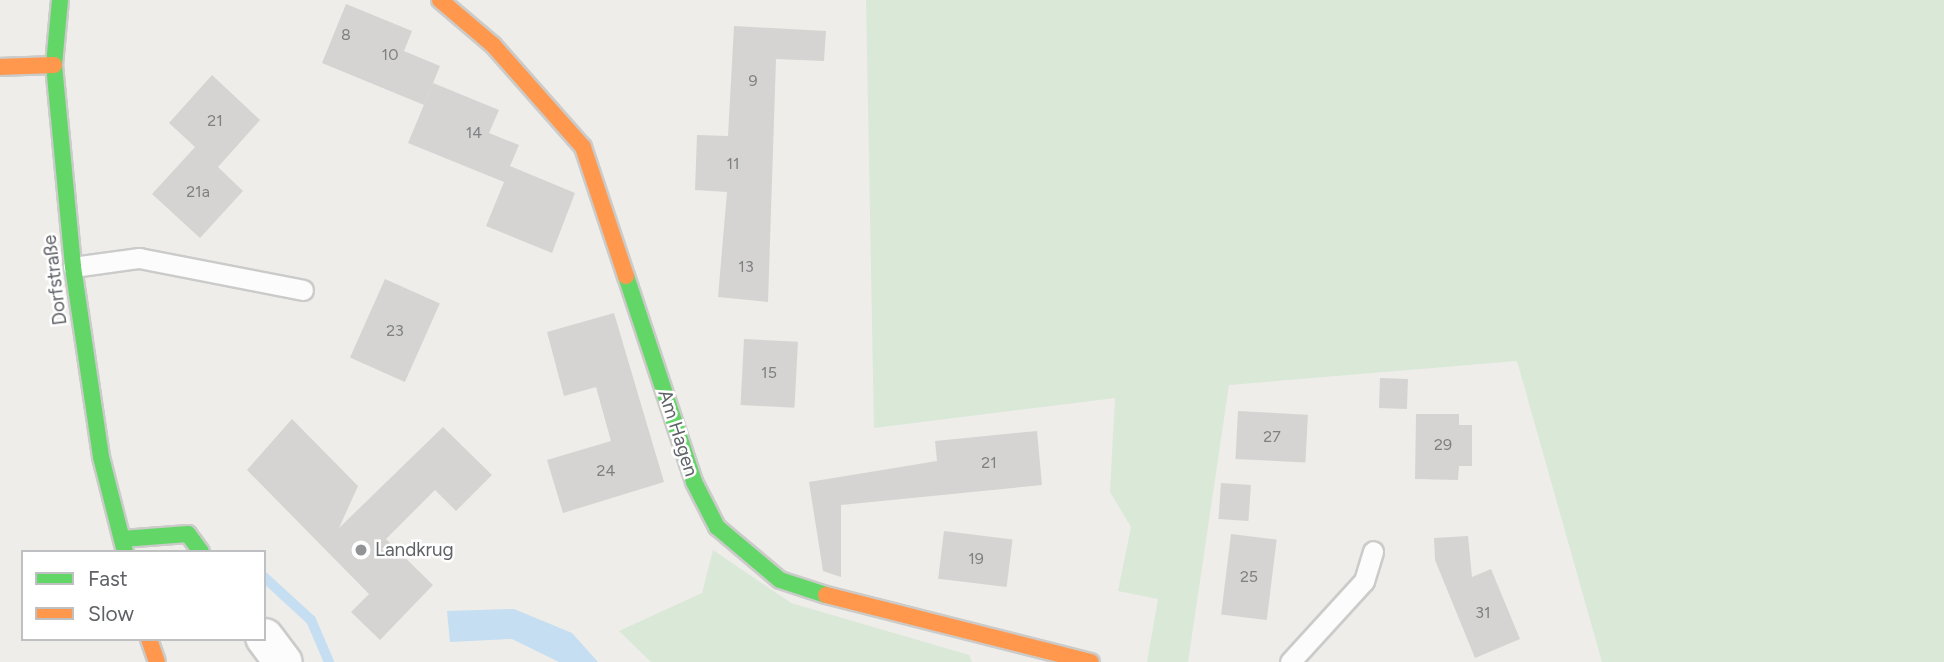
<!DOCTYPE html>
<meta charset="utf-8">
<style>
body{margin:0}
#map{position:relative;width:1944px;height:662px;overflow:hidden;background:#eeede9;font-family:Figtree,sans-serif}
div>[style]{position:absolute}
.green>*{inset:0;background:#d9e8d7}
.water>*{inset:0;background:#c5def1}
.stream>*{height:10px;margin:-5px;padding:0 5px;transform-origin:5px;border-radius:5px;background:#c5def1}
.building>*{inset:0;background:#d5d4d2;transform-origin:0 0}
.roads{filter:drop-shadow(2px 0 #cbcbca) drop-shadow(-2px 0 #cbcbca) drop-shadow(0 2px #cbcbca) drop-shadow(0 -2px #cbcbca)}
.lane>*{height:19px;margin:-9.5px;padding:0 9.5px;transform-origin:9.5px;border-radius:9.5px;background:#fcfcfc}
.street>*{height:37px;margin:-18.5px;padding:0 18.5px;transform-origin:18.5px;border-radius:18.5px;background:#fcfcfc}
.fast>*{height:16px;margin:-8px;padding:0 8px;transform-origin:8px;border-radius:8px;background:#63d668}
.slow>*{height:16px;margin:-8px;padding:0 8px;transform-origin:8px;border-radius:8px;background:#ff974d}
.dots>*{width:19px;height:19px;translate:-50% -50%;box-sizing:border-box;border:4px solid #fff;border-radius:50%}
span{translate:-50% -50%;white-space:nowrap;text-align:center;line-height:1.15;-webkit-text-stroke:5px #fff;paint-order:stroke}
.number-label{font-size:16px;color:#7e8082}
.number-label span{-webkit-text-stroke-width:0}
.street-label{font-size:19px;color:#5f6266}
.poi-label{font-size:19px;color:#5f6266}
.left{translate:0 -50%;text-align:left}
.legend{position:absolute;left:21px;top:550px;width:245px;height:91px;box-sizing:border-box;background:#fff;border:2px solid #bfc0c2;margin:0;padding:9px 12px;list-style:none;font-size:21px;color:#5f6266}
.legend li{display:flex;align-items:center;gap:14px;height:35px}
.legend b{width:35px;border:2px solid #bfc0c2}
</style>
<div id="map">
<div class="green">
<i style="clip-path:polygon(866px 0,1944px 0,1944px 662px,1602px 662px,1517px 361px,1229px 385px,1188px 662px,1147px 662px,1158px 599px,1118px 591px,1131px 527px,1110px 492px,1115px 398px,874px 428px)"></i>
<i style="clip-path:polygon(713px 550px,791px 603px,969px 655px,972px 662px,651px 662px,619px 631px,702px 593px)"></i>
</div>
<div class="water">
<i style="clip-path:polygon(514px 609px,572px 633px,598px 662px,559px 662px,512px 639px,450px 642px,447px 611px)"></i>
</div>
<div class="stream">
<i style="left:264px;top:577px;width:64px;rotate:42.5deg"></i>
<i style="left:311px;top:620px;width:46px;rotate:66.8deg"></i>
</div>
<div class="building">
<i style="clip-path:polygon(346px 4px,412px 31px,404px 51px,440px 66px,424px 105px,322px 63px)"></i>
<i style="clip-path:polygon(734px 26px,826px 31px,824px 61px,776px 59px,768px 302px,718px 297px,727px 192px,695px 190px,697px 135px,728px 136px)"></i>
<i style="clip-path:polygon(212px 75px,260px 120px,218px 167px,243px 191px,200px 238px,152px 194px,195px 147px,169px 123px)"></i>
<i style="clip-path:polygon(433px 83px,499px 110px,489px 133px,519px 145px,510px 166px,575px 193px,552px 253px,486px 226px,504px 182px,408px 143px)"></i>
<i style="left:385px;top:279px;width:60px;height:86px;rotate:24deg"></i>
<i style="clip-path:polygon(614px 313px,664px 482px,563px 513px,547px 460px,611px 441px,596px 387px,564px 396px,547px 332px)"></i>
<i style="left:744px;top:339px;width:54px;height:66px;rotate:3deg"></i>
<i style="left:1380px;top:378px;width:28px;height:30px;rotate:2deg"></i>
<i style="left:1238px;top:411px;width:70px;height:48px;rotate:3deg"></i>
<i style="clip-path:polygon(1416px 414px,1459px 414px,1459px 425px,1472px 425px,1472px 466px,1459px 466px,1458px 480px,1415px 479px)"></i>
<i style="clip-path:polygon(292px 419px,358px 486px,339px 528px,443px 427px,492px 475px,456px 511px,435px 490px,386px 539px,433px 585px,380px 640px,351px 612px,369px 594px,247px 470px)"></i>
<i style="clip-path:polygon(1037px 431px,1042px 485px,841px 505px,841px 577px,823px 571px,809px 482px,937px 461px,935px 441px)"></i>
<i style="left:1221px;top:483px;width:30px;height:36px;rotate:4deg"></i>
<i style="left:944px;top:531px;width:69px;height:48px;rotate:7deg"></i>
<i style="left:1231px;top:534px;width:46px;height:81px;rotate:7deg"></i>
<i style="clip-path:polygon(1468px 536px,1472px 577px,1491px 569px,1520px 639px,1475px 658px,1435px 560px,1434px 538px)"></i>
</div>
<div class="roads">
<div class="lane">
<i style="left:73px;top:267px;width:67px;rotate:-7.8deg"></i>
<i style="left:139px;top:258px;width:167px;rotate:11deg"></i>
<i style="left:1290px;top:662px;width:110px;rotate:-47.6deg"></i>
<i style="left:1364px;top:581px;width:31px;rotate:-73deg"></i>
</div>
<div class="street">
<i style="left:264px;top:637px;width:31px;rotate:53deg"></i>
</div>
<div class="fast">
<i style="left:60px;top:0;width:65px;rotate:95.3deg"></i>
<i style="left:54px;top:65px;width:203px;rotate:84.6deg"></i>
<i style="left:73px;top:267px;width:192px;rotate:81.6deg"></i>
<i style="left:101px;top:457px;width:98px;rotate:75.8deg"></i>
<i style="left:626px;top:276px;width:217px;rotate:71.7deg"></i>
<i style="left:694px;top:482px;width:51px;rotate:62.9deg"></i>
<i style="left:717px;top:527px;width:82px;rotate:40.1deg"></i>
<i style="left:780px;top:580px;width:48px;rotate:18.1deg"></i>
<i style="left:122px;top:539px;width:66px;rotate:-4.3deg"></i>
<i style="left:188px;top:534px;width:22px;rotate:54deg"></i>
</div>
<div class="slow">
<i style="left:440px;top:0;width:70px;rotate:40.3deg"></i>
<i style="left:493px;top:45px;width:136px;rotate:48.6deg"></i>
<i style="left:583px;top:147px;width:136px;rotate:71.6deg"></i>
<i style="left:0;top:67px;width:54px;rotate:-2.1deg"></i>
<i style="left:826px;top:595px;width:273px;rotate:14.2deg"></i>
<i style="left:149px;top:639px;width:24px;rotate:71deg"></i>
</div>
</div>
<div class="dots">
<i style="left:361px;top:550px;background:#919394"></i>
</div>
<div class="number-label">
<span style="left:346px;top:35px">8</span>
<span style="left:390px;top:55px">10</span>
<span style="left:753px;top:81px">9</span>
<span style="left:215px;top:121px">21</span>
<span style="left:474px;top:133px">14</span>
<span style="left:733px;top:164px">11</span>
<span style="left:198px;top:192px">21a</span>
<span style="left:746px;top:267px">13</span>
<span style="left:395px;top:331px">23</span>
<span style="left:769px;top:373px">15</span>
<span style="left:1272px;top:437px">27</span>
<span style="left:1443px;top:445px">29</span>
<span style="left:989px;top:463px">21</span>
<span style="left:606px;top:471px">24</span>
<span style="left:976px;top:559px">19</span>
<span style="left:1249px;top:577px">25</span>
<span style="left:1483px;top:613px">31</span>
</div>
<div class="street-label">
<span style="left:55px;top:280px;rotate:-97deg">Dorfstraße</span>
<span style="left:678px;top:433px;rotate:72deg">Am Hagen</span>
</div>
<div class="poi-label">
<span class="left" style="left:375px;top:550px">Landkrug</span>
</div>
<ul class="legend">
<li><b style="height:9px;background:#63d668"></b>Fast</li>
<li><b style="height:9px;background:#ff974d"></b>Slow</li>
</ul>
</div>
